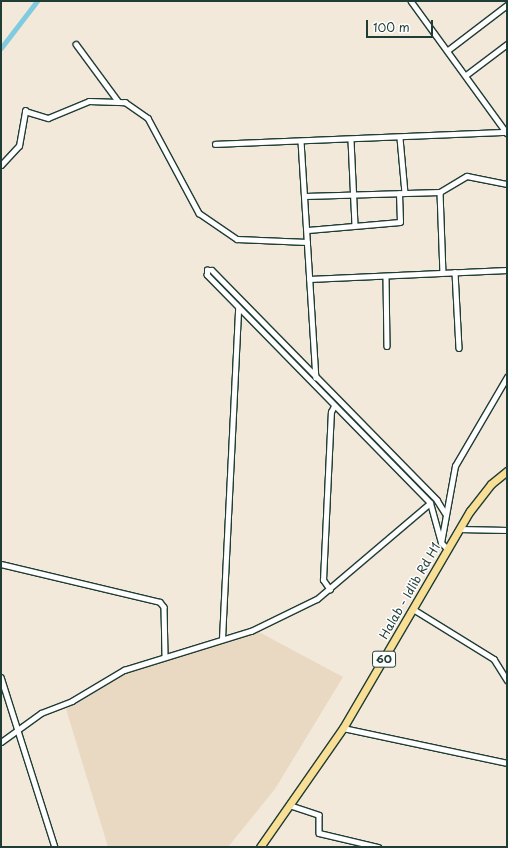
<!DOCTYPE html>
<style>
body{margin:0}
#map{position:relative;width:508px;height:848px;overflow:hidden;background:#f2e9db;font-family:"Playpen Sans",sans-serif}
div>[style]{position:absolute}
.built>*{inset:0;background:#e9d9c2}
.canal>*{height:4.5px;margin:-2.25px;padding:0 2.25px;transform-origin:2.25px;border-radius:2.25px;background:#80cbdf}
.roads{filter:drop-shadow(1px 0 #1f3d34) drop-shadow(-1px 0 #1f3d34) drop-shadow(0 1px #1f3d34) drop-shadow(0 -1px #1f3d34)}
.minor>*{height:4.5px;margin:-2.25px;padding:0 2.25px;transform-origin:2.25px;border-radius:2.25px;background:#fff}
.highway>*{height:7px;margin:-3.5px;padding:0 3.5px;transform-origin:3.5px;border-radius:3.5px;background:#f9df96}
span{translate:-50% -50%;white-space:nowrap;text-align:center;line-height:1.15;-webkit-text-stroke:3px #fff;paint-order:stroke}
.shield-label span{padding:1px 3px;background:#fff;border:1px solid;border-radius:3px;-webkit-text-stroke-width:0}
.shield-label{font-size:11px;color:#1f3d34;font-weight:700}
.street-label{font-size:12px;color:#1f3d34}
.frame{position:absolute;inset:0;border:2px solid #1f3d34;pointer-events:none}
.scale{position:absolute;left:366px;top:20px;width:67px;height:18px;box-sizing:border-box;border:2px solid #1f3d34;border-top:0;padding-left:5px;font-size:12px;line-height:14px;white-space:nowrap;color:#1f3d34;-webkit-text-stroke:3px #fff;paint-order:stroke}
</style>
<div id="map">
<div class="built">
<i style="clip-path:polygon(257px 631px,343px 677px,275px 789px,228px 847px,108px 847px,66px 709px,127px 668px)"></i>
</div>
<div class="canal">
<i style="left:1px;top:48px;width:59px;rotate:-52.5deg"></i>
</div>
<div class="roads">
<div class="minor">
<i style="left:411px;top:1px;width:163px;rotate:54deg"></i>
<i style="left:76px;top:44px;width:71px;rotate:53.6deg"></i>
<i style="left:448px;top:50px;width:74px;rotate:-37.3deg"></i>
<i style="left:466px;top:75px;width:51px;rotate:-37.1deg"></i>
<i style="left:400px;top:138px;width:55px;rotate:84.8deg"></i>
<i style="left:351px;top:140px;width:84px;rotate:87.3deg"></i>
<i style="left:301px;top:141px;width:237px;rotate:86.4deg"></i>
<i style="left:215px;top:144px;width:291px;rotate:-2.4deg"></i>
<i style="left:1px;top:165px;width:26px;rotate:-47deg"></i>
<i style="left:19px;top:146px;width:36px;rotate:-80deg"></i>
<i style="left:25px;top:111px;width:24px;rotate:17deg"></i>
<i style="left:48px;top:118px;width:44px;rotate:-22.5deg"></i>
<i style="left:89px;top:101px;width:36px;rotate:2deg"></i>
<i style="left:125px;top:102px;width:28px;rotate:35deg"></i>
<i style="left:148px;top:118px;width:108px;rotate:61.8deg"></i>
<i style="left:199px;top:213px;width:46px;rotate:34.4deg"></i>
<i style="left:237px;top:239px;width:70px;rotate:2.5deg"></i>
<i style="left:440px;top:192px;width:80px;rotate:87.9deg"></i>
<i style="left:305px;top:196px;width:135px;rotate:-1.7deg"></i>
<i style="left:440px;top:192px;width:31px;rotate:-31deg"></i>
<i style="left:467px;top:176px;width:41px;rotate:11.3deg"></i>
<i style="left:308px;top:230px;width:92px;rotate:-5deg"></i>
<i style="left:400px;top:222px;width:28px;rotate:-92deg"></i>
<i style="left:455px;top:272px;width:76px;rotate:87deg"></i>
<i style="left:386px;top:276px;width:70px;rotate:89.2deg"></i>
<i style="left:309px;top:279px;width:198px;rotate:-2.6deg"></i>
<i style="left:459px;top:529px;width:48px;rotate:1.2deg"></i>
<i style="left:441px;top:543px;width:41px;rotate:-105.4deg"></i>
<i style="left:430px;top:503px;width:319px;rotate:-134.4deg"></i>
<i style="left:207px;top:275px;width:5px;rotate:-90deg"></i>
<i style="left:207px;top:270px;width:5px"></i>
<i style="left:212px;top:270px;width:322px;rotate:45.6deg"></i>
<i style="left:437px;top:500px;width:15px;rotate:58deg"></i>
<i style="left:447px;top:549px;width:8px;rotate:-135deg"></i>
<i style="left:441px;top:543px;width:78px;rotate:-79.7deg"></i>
<i style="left:455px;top:466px;width:103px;rotate:-59.7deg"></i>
<i style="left:1px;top:564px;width:163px;rotate:13.4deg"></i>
<i style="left:160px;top:602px;width:6px;rotate:51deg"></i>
<i style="left:164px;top:607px;width:48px;rotate:88.8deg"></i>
<i style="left:330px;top:590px;width:12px;rotate:-125deg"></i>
<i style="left:323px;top:580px;width:168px;rotate:-87.3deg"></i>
<i style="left:331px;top:412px;width:7px;rotate:-63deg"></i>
<i style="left:413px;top:609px;width:95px;rotate:31.7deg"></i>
<i style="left:494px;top:659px;width:25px;rotate:58deg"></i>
<i style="left:222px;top:639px;width:331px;rotate:-87.2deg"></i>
<i style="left:1px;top:677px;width:178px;rotate:72.4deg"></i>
<i style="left:343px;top:728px;width:168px;rotate:12deg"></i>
<i style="left:1px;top:742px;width:49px;rotate:-35.9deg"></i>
<i style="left:41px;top:713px;width:33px;rotate:-21deg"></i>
<i style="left:72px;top:701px;width:61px;rotate:-30.8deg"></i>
<i style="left:124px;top:670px;width:133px;rotate:-17.1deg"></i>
<i style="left:251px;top:631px;width:73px;rotate:-25.9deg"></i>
<i style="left:317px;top:599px;width:148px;rotate:-40.3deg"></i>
<i style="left:292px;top:806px;width:28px;rotate:18deg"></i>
<i style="left:319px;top:815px;width:18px;rotate:90deg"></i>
<i style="left:319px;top:833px;width:61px;rotate:13.3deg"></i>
</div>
<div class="highway">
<i style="left:260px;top:847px;width:145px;rotate:-55.1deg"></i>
<i style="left:343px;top:728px;width:251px;rotate:-59.7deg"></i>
<i style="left:470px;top:511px;width:34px;rotate:-52deg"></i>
<i style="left:491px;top:484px;width:21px;rotate:-39deg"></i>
</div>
</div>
<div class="shield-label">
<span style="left:384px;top:659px">60</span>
</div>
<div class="street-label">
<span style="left:410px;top:591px;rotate:-60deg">Halab - Idlib Rd H1</span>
</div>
<div class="frame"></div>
<div class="scale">100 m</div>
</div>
